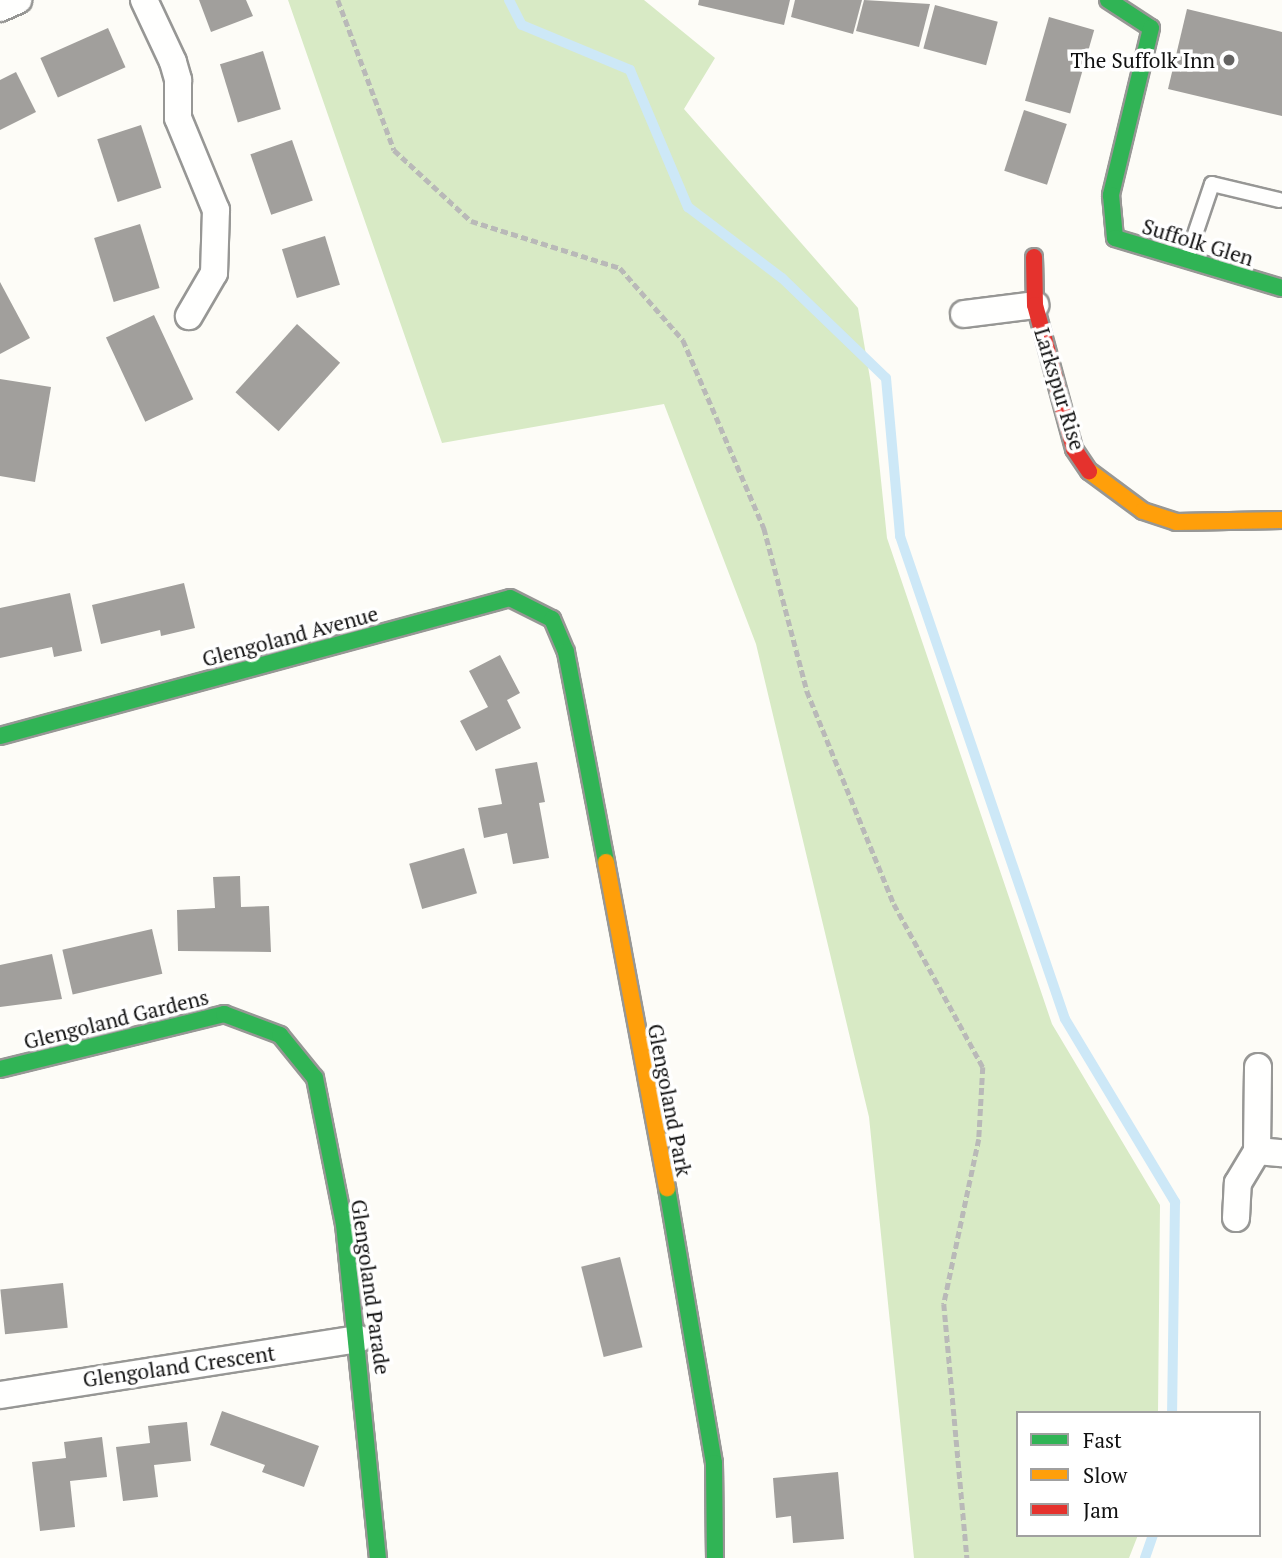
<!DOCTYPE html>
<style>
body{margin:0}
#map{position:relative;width:1282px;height:1558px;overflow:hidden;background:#fdfcf7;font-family:"PT Serif",serif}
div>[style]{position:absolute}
.forest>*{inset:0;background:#d8eac5}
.stream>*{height:10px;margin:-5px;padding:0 5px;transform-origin:5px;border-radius:5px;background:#cde8f7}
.building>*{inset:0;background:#a19f9c;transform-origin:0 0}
.path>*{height:4.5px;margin-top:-2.25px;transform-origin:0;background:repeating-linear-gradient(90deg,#b9b9b8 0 7px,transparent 0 10.5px)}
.roads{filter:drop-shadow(2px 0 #979795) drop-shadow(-2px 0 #979795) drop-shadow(0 2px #979795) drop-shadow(0 -2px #979795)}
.lane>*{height:14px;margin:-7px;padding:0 7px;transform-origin:7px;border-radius:7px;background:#fffffe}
.street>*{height:26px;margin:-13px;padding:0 13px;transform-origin:13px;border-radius:13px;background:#fffffe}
.fast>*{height:16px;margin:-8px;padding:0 8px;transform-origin:8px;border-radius:8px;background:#30b455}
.slow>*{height:16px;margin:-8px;padding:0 8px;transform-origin:8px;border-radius:8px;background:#ff9f0a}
.jam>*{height:16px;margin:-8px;padding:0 8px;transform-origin:8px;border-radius:8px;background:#e5322d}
.dots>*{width:19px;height:19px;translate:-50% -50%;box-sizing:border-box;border:4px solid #fff;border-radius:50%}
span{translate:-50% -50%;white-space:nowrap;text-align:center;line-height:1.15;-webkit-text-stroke:7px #fff;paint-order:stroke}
.poi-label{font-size:21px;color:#111}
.right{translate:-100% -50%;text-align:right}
.street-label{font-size:21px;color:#111}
.legend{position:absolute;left:1016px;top:1411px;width:245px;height:126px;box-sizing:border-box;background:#fff;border:2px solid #a0a0a0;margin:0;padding:9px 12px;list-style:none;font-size:21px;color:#111}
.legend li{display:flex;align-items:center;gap:14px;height:35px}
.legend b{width:35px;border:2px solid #a0a0a0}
</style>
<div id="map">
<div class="forest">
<i style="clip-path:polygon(288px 0,644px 0,715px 58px,684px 109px,858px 308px,871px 384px,887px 538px,1052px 1024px,1160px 1205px,1158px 1413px,1018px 1413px,1018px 1535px,1138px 1535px,1129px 1558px,914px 1558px,869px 1117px,756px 644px,664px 404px,442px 443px)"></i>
</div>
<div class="stream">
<i style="left:509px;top:0;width:28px;rotate:63deg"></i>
<i style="left:522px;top:25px;width:117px;rotate:22.6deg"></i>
<i style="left:630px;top:70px;width:149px;rotate:67.1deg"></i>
<i style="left:688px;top:207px;width:118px;rotate:37.1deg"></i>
<i style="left:782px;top:278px;width:144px;rotate:43.9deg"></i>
<i style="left:886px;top:378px;width:159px;rotate:84.9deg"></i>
<i style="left:900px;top:536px;width:510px;rotate:71.14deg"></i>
<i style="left:1065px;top:1019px;width:214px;rotate:59deg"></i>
<i style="left:1175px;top:1202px;width:211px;rotate:90.8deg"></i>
<i style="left:1145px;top:1558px;width:24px;rotate:-71deg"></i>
</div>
<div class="building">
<i style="clip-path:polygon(199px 0,246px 0,253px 16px,211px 32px)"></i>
<i style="clip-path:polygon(699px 0,790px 0,784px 25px,698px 5px)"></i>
<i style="clip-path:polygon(795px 0,862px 0,853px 34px,791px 17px)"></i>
<i style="clip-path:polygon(864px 0,930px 4px,919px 47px,856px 31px)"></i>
<i style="left:935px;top:5px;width:65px;height:45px;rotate:15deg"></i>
<i style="clip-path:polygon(1187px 9px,1282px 32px,1282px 116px,1168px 89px)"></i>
<i style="left:1049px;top:17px;width:47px;height:87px;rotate:16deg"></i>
<i style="left:108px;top:28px;width:43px;height:74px;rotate:66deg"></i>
<i style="left:263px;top:51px;width:61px;height:45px;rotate:73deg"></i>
<i style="clip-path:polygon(16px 72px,36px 112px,0 130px,0 80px)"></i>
<i style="left:1024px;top:110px;width:45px;height:64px;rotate:18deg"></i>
<i style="left:141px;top:125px;width:66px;height:46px;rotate:72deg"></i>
<i style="left:292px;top:140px;width:64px;height:44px;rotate:71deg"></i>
<i style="left:140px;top:224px;width:67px;height:48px;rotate:73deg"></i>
<i style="left:325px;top:236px;width:51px;height:45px;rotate:73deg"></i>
<i style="clip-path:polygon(0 282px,30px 338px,0 354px)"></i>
<i style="left:154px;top:315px;width:93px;height:53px;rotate:65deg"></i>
<i style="left:297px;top:324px;width:58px;height:92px;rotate:42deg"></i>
<i style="clip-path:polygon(0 379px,51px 387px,35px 482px,0 476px)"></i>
<i style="clip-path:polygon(184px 583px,195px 628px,161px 636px,160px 630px,101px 644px,92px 605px)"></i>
<i style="clip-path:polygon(70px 593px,82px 651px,54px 657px,52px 647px,0 658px,0 608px)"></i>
<i style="clip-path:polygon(500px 655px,520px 693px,507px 700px,521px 728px,476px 751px,460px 721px,488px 707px,469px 671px)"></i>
<i style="clip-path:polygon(537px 762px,545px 802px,539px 803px,549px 858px,513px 864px,507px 833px,484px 838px,478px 808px,502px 804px,495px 769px)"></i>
<i style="left:464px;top:848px;width:47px;height:57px;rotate:74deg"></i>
<i style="clip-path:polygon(240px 876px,241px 907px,269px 906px,271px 952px,178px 951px,177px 910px,215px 908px,213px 877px)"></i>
<i style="left:152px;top:929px;width:46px;height:92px;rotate:77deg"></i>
<i style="clip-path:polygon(52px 954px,62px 999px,0 1007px,0 965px)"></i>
<i style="left:620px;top:1257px;width:93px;height:40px;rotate:76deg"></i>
<i style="left:63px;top:1283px;width:45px;height:63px;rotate:84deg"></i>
<i style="clip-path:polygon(222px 1411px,319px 1446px,304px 1487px,262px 1472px,265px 1465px,210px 1445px)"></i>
<i style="clip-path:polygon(187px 1422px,191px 1461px,154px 1465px,158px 1497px,123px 1501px,116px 1447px,150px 1443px,148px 1426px)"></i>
<i style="clip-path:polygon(102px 1437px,107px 1477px,70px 1481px,75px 1527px,40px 1531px,32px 1462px,66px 1458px,64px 1442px)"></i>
<i style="clip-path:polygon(838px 1472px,844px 1539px,793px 1543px,791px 1516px,776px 1518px,773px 1478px)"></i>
</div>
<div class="path">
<i style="left:338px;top:0;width:160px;rotate:69.5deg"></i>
<i style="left:394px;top:150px;width:105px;rotate:42.7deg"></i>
<i style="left:471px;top:221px;width:156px;rotate:17.5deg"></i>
<i style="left:620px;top:268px;width:96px;rotate:48.8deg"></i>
<i style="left:683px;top:340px;width:205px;rotate:66.7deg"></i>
<i style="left:764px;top:528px;width:169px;rotate:75.2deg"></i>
<i style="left:807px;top:691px;width:230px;rotate:67.8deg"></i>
<i style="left:894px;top:904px;width:186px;rotate:61.4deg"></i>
<i style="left:983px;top:1067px;width:72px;rotate:93.2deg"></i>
<i style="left:979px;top:1139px;width:169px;rotate:102deg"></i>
<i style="left:944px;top:1304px;width:255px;rotate:84.8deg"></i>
</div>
<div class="roads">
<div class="lane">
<i style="left:1187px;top:258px;width:78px;rotate:-71.3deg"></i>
<i style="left:1212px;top:184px;width:69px;rotate:13.4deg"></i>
</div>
<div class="street">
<i style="left:144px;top:0;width:68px;rotate:64.9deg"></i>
<i style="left:173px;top:62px;width:19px;rotate:74deg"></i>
<i style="left:178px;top:80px;width:38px;rotate:90deg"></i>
<i style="left:178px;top:118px;width:100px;rotate:67.6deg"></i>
<i style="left:216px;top:210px;width:63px;rotate:91.8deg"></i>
<i style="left:214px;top:273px;width:50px;rotate:120.2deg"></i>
<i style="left:0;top:8px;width:20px;rotate:-24deg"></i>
<i style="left:964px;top:314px;width:72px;rotate:-7.2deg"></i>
<i style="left:1257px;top:1151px;width:84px;rotate:-89.3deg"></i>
<i style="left:1236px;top:1218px;width:35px;rotate:-87deg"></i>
<i style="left:1238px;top:1183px;width:37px;rotate:-59deg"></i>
<i style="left:1257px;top:1151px;width:25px;rotate:5deg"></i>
<i style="left:0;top:1395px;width:363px;rotate:-8.9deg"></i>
</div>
<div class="fast">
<i style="left:1108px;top:0;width:51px;rotate:33.1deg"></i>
<i style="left:1151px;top:28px;width:172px;rotate:103.5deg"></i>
<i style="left:1111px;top:195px;width:43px;rotate:84.7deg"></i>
<i style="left:1115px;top:238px;width:174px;rotate:16.7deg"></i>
<i style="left:0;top:736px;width:528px;rotate:-15.14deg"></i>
<i style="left:510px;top:598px;width:47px;rotate:26.6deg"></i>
<i style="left:552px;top:619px;width:36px;rotate:67deg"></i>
<i style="left:566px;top:652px;width:214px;rotate:79.2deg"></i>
<i style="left:0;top:1069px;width:231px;rotate:-13.8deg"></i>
<i style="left:224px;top:1014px;width:60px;rotate:20.6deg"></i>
<i style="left:280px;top:1035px;width:55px;rotate:50.9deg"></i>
<i style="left:315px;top:1078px;width:149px;rotate:78.8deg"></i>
<i style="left:344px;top:1224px;width:336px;rotate:84.2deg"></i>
<i style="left:667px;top:1188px;width:279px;rotate:80.3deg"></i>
<i style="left:714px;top:1463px;width:95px;rotate:89.4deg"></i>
</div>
<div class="slow">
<i style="left:1089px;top:471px;width:67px;rotate:36.5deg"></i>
<i style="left:1143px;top:511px;width:35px;rotate:18deg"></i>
<i style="left:1176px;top:522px;width:106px;rotate:-1.1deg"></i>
<i style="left:606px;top:862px;width:332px;rotate:79.4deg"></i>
</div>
<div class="jam">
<i style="left:1034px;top:257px;width:48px;rotate:88.8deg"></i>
<i style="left:1035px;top:305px;width:149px;rotate:74.8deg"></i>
<i style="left:1074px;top:449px;width:27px;rotate:56deg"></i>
</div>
</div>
<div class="dots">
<i style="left:1229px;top:60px;background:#646362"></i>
</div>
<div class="poi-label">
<span class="right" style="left:1215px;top:60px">The Suffolk Inn</span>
</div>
<div class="street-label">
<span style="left:1198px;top:242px;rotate:17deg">Suffolk Glen</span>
<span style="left:1060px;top:389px;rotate:73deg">Larkspur Rise</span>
<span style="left:290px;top:636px;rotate:-15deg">Glengoland Avenue</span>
<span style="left:116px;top:1019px;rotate:-14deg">Glengoland Gardens</span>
<span style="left:670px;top:1100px;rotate:79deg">Glengoland Park</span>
<span style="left:371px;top:1287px;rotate:82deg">Glengoland Parade</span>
<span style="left:179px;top:1366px;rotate:-8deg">Glengoland Crescent</span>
</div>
<ul class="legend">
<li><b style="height:9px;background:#30b455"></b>Fast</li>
<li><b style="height:9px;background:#ff9f0a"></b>Slow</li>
<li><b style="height:9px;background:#e5322d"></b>Jam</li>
</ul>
</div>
